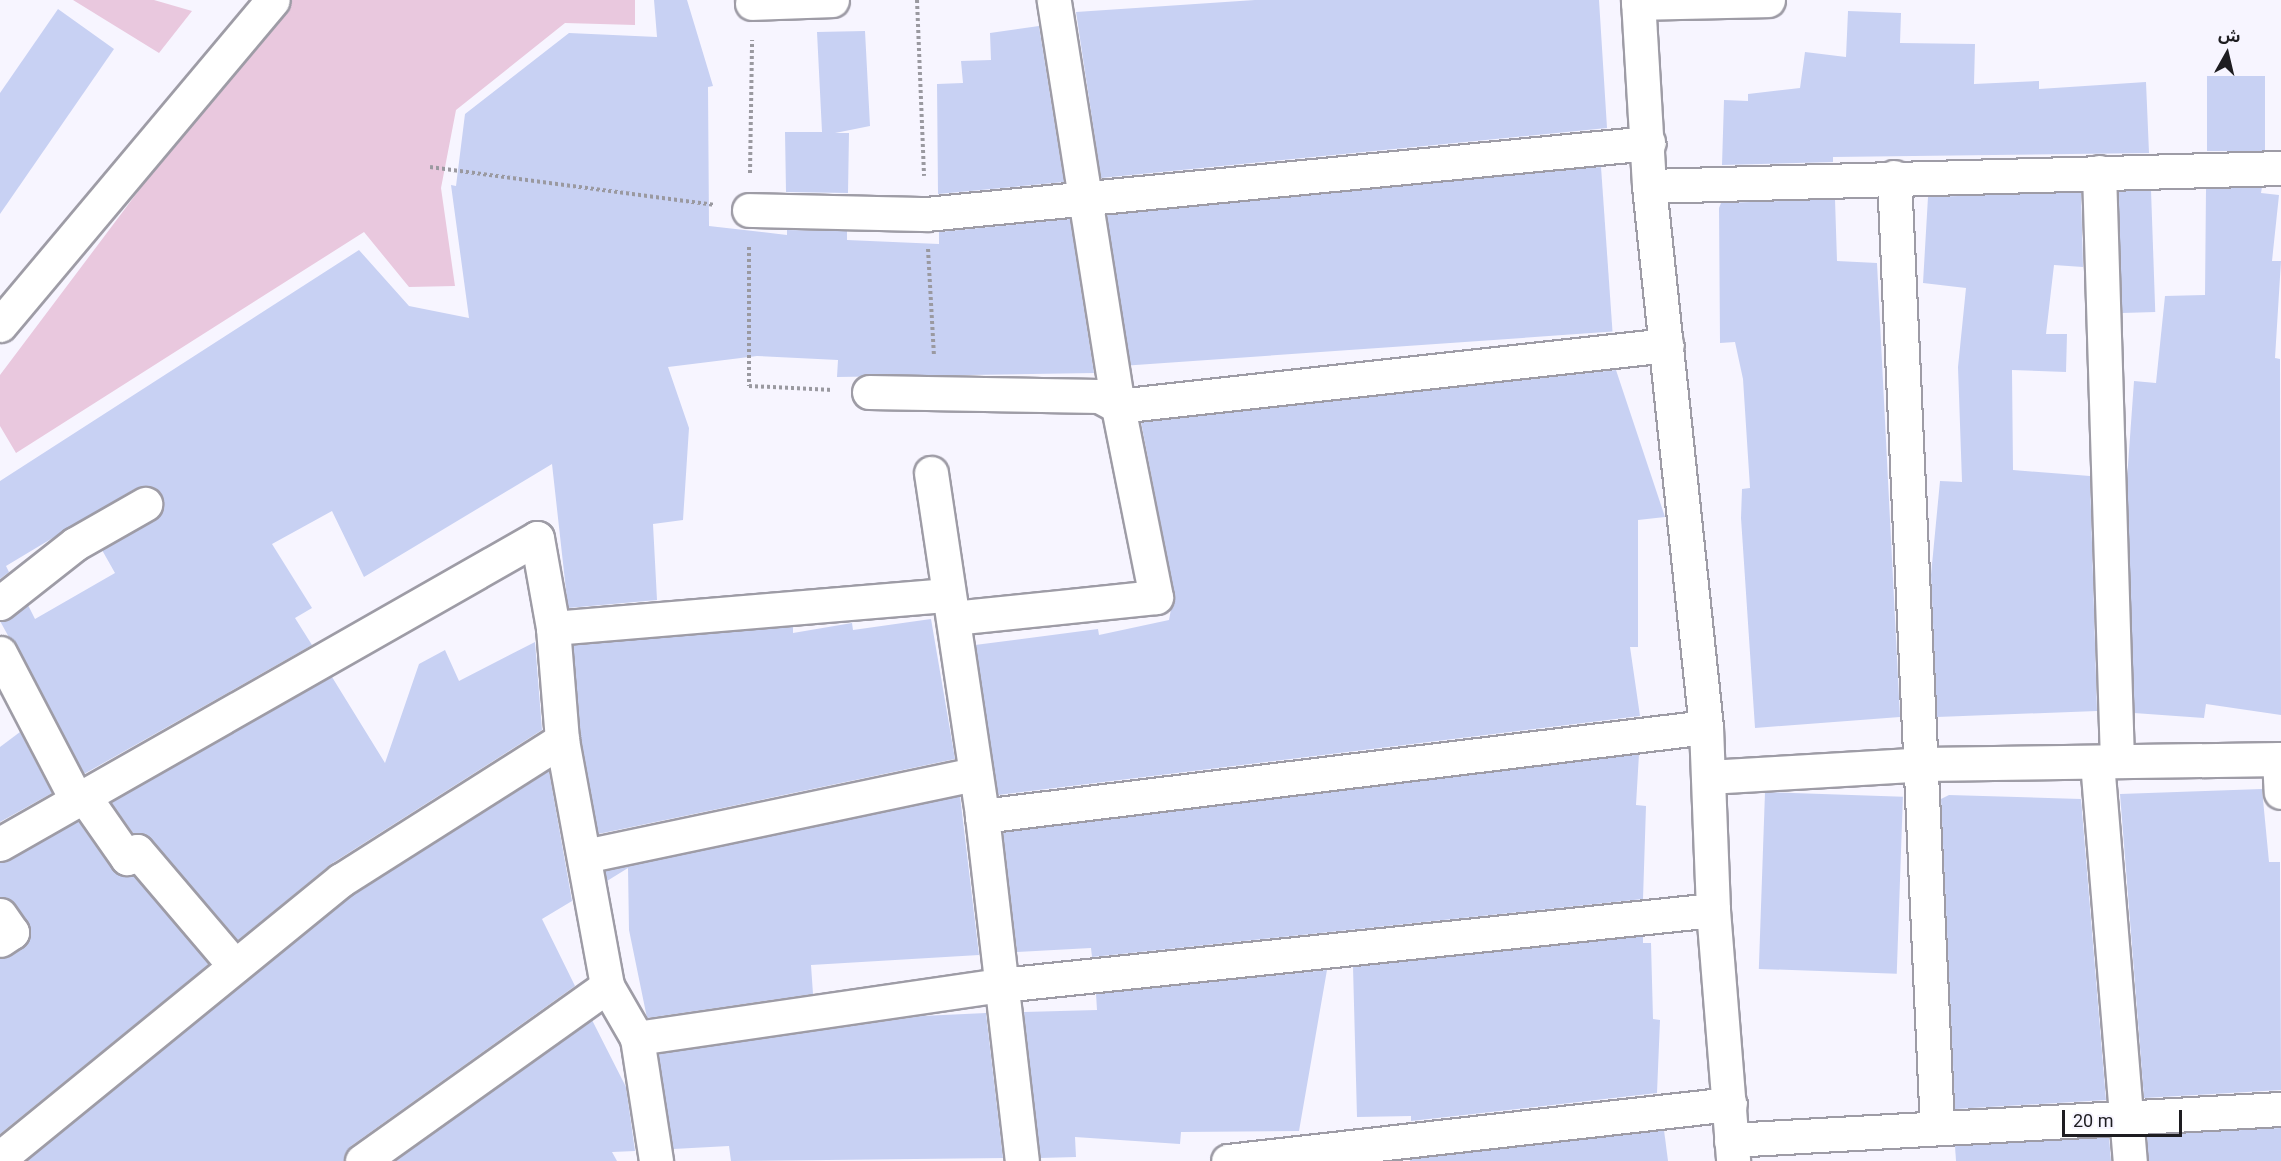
<!DOCTYPE html>
<meta charset="utf-8">
<style>
body{margin:0}
#map{position:relative;width:2281px;height:1161px;overflow:hidden;background:#f7f5ff;font-family:Roboto,"Noto Sans Arabic",sans-serif}
div>[style]{position:absolute}
.green>*{inset:0;background:#e9c8de}
.building>*{inset:0;background:#c8d1f3;transform-origin:0 0}
.path>*{height:4px;margin-top:-2px;transform-origin:0;background:repeating-linear-gradient(90deg,#9a99a0 0 3px,transparent 0 6px)}
.roads{filter:drop-shadow(2px 0 #9e9ca6) drop-shadow(-2px 0 #9e9ca6) drop-shadow(0 2px #9e9ca6) drop-shadow(0 -2px #9e9ca6)}
.minor>*{height:33px;margin:-16.5px;padding:0 16.5px;transform-origin:16.5px;border-radius:16.5px;background:#fff}
span{translate:-50% -50%;white-space:nowrap;text-align:center;line-height:1.15;-webkit-text-stroke:5px #f7f5ff;paint-order:stroke}
.north{position:absolute;left:2197px;top:24px;width:60px;height:60px;-webkit-text-stroke:4px #f7f5ff;paint-order:stroke;rotate:8deg;font-size:16px;font-weight:700;line-height:24px;text-align:center;color:#1e1d21}
.north::after{content:'';display:block;margin:auto;width:21px;height:27px;background:#1e1d21;clip-path:polygon(50% 0,100% 100%,50% 72%,0 100%)}
.scale{position:absolute;left:2062px;top:1110px;width:120px;height:27px;box-sizing:border-box;border:3px solid #1e1d21;border-top:0;padding-left:8px;font-size:18px;line-height:21px;white-space:nowrap;color:#1e1d21;-webkit-text-stroke:4px #f7f5ff;paint-order:stroke}
</style>
<div id="map">
<div class="green">
<i style="clip-path:polygon(73px 0,154px 0,192px 11px,159px 53px)"></i>
<i style="clip-path:polygon(282px 0,635px 0,635px 25px,565px 23px,456px 110px,441px 188px,455px 286px,409px 287px,364px 232px,16px 453px,0 426px,0 375px)"></i>
</div>
<div class="building">
<i style="clip-path:polygon(654px 0,687px 0,713px 86px,708px 87px,709px 226px,787px 235px,787px 230px,847px 231px,847px 240px,939px 244px,939px 232px,1070px 219px,1094px 373px,837px 377px,838px 360px,757px 356px,668px 367px,689px 428px,683px 520px,653px 524px,657px 600px,568px 608px,552px 464px,364px 577px,332px 511px,272px 544px,312px 608px,295px 618px,312px 645px,84px 774px,0 621px,28px 605px,35px 619px,115px 573px,102px 550px,155px 520px,161px 513px,162px 495px,154px 488px,136px 488px,6px 566px,9px 572px,0 579px,0 481px,359px 250px,409px 306px,469px 318px,451px 185px,456px 186px,465px 114px,569px 33px,657px 37px)"></i>
<i style="clip-path:polygon(1255px 0,1599px 0,1607px 128px,1101px 178px,1076px 12px)"></i>
<i style="clip-path:polygon(58px 9px,114px 49px,0 214px,0 93px)"></i>
<i style="clip-path:polygon(1848px 11px,1901px 13px,1900px 43px,1975px 44px,1974px 84px,2039px 81px,2039px 89px,2146px 82px,2149px 153px,1833px 157px,1833px 162px,1722px 165px,1724px 100px,1748px 101px,1748px 94px,1800px 88px,1805px 52px,1846px 57px)"></i>
<i style="clip-path:polygon(1039px 26px,1064px 182px,938px 194px,937px 84px,963px 83px,961px 61px,991px 60px,990px 33px)"></i>
<i style="clip-path:polygon(865px 31px,870px 126px,835px 133px,849px 133px,848px 193px,786px 192px,785px 132px,822px 132px,817px 32px)"></i>
<i style="left:2207px;top:76px;width:58px;height:75px"></i>
<i style="left:1601px;top:167px;width:165px;height:496px;rotate:86deg"></i>
<i style="clip-path:polygon(2262px 187px,2261px 193px,2279px 195px,2272px 261px,2281px 261px,2275px 358px,2280px 359px,2281px 715px,2206px 704px,2204px 718px,2134px 713px,2127px 479px,2134px 381px,2156px 383px,2165px 296px,2205px 295px,2206px 189px)"></i>
<i style="left:2151px;top:190px;width:122px;height:33px;rotate:88deg"></i>
<i style="clip-path:polygon(2081px 192px,2083px 267px,2054px 265px,2046px 334px,2067px 334px,2066px 372px,2012px 370px,2013px 470px,2090px 476px,2097px 711px,1937px 717px,1931px 575px,1940px 481px,1962px 482px,1958px 367px,1966px 288px,1923px 283px,1928px 197px)"></i>
<i style="clip-path:polygon(1835px 199px,1837px 261px,1877px 263px,1900px 717px,1755px 728px,1741px 518px,1742px 489px,1750px 488px,1743px 379px,1735px 342px,1720px 343px,1719px 208px,1721px 203px)"></i>
<i style="clip-path:polygon(1616px 370px,1665px 517px,1638px 520px,1638px 647px,1630px 647px,1640px 716px,998px 795px,975px 645px,1098px 629px,1099px 635px,1169px 620px,1174px 593px,1141px 422px)"></i>
<i style="clip-path:polygon(931px 619px,955px 759px,598px 834px,581px 738px,573px 645px,793px 627px,793px 633px,852px 623px,853px 630px)"></i>
<i style="clip-path:polygon(535px 642px,542px 730px,331px 864px,238px 940px,151px 839px,133px 833px,111px 802px,332px 677px,385px 763px,419px 664px,445px 650px,459px 681px)"></i>
<i style="clip-path:polygon(20px 732px,52px 793px,0 822px,0 747px)"></i>
<i style="clip-path:polygon(1639px 754px,1636px 805px,1646px 806px,1643px 899px,1092px 957px,1091px 948px,1017px 952px,1003px 832px)"></i>
<i style="clip-path:polygon(549px 771px,572px 901px,542px 919px,575px 986px,351px 1146px,344px 1161px,26px 1161px,352px 895px)"></i>
<i style="clip-path:polygon(2262px 789px,2269px 862px,2280px 862px,2281px 1090px,2144px 1098px,2120px 794px)"></i>
<i style="left:1765px;top:792px;width:138px;height:177px;rotate:2deg"></i>
<i style="clip-path:polygon(1949px 795px,2081px 799px,2106px 1100px,1955px 1109px,1941px 799px)"></i>
<i style="clip-path:polygon(960px 796px,979px 955px,811px 965px,813px 994px,647px 1018px,629px 930px,628px 868px,607px 881px,605px 871px)"></i>
<i style="clip-path:polygon(78px 821px,112px 869px,133px 875px,209px 964px,0 1134px,0 959px,23px 947px,31px 931px,15px 904px,0 897px,0 863px)"></i>
<i style="clip-path:polygon(1643px 936px,1643px 943px,1651px 943px,1653px 1019px,1660px 1020px,1657px 1093px,1411px 1121px,1411px 1116px,1357px 1117px,1353px 967px)"></i>
<i style="clip-path:polygon(1327px 970px,1299px 1131px,1181px 1132px,1180px 1144px,1075px 1137px,1076px 1157px,1040px 1158px,1024px 1012px,1097px 1010px,1096px 994px)"></i>
<i style="clip-path:polygon(986px 1013px,1003px 1158px,731px 1161px,729px 1146px,673px 1149px,658px 1054px,922px 1016px)"></i>
<i style="clip-path:polygon(592px 1020px,626px 1087px,635px 1151px,612px 1152px,617px 1161px,394px 1161px)"></i>
<i style="clip-path:polygon(2281px 1128px,2281px 1161px,2148px 1161px,2147px 1135px)"></i>
<i style="clip-path:polygon(1664px 1130px,1668px 1161px,1410px 1161px,1410px 1159px)"></i>
<i style="clip-path:polygon(2109px 1137px,2111px 1161px,1956px 1161px,1955px 1146px)"></i>
</div>
<div class="path">
<i style="left:917px;top:0;width:176px;rotate:87.7deg"></i>
<i style="left:430px;top:167px;width:286px;rotate:7.6deg"></i>
<i style="left:750px;top:173px;width:133px;rotate:-89.1deg"></i>
<i style="left:749px;top:247px;width:139px;rotate:90deg"></i>
<i style="left:749px;top:386px;width:84px;rotate:2.7deg"></i>
<i style="left:928px;top:249px;width:107px;rotate:86.8deg"></i>
</div>
<div class="roads">
<div class="minor">
<i style="left:1638px;top:0;width:186px;rotate:86.6deg"></i>
<i style="left:1649px;top:186px;width:544px;rotate:83.99deg"></i>
<i style="left:1706px;top:727px;width:183px;rotate:87.8deg"></i>
<i style="left:1713px;top:910px;width:252px;rotate:85.4deg"></i>
<i style="left:752px;top:3px;width:80px;rotate:-2.1deg"></i>
<i style="left:1638px;top:3px;width:130px;rotate:-1.3deg"></i>
<i style="left:2099px;top:172px;width:589px;rotate:88.25deg"></i>
<i style="left:1894px;top:177px;width:951px;rotate:87.41deg"></i>
<i style="left:1649px;top:186px;width:632px;rotate:-1.63deg"></i>
<i style="left:749px;top:210px;width:177px;rotate:1.3deg"></i>
<i style="left:926px;top:214px;width:726px;rotate:-5.61deg"></i>
<i style="left:0;top:325px;width:424px;rotate:-50deg"></i>
<i style="left:869px;top:392px;width:230px;rotate:1deg"></i>
<i style="left:1099px;top:396px;width:21px;rotate:28deg"></i>
<i style="left:1118px;top:406px;width:552px;rotate:-6.34deg"></i>
<i style="left:931px;top:473px;width:347px;rotate:81.5deg"></i>
<i style="left:982px;top:816px;width:347px;rotate:83.4deg"></i>
<i style="left:0;top:603px;width:95px;rotate:-38.2deg"></i>
<i style="left:75px;top:544px;width:81px;rotate:-29.7deg"></i>
<i style="left:953px;top:618px;width:204px;rotate:-5.9deg"></i>
<i style="left:1156px;top:597px;width:195px;rotate:-101.3deg"></i>
<i style="left:1118px;top:406px;width:411px;rotate:-99deg"></i>
<i style="left:553px;top:628px;width:396px;rotate:-4.8deg"></i>
<i style="left:0;top:653px;width:165px;rotate:62.5deg"></i>
<i style="left:2279px;top:759px;width:33px;rotate:87deg"></i>
<i style="left:2097px;top:762px;width:400px;rotate:85.3deg"></i>
<i style="left:1708px;top:777px;width:216px;rotate:-3.4deg"></i>
<i style="left:1924px;top:764px;width:357px;rotate:-0.8deg"></i>
<i style="left:83px;top:795px;width:77px;rotate:55.1deg"></i>
<i style="left:127px;top:858px;width:12px;rotate:-35deg"></i>
<i style="left:137px;top:851px;width:151px;rotate:49.6deg"></i>
<i style="left:982px;top:816px;width:729px;rotate:-7.01deg"></i>
<i style="left:0;top:844px;width:618px;rotate:-29.68deg"></i>
<i style="left:537px;top:538px;width:91px;rotate:79.9deg"></i>
<i style="left:553px;top:628px;width:112px;rotate:85.4deg"></i>
<i style="left:562px;top:740px;width:250px;rotate:79.6deg"></i>
<i style="left:607px;top:986px;width:60px;rotate:60deg"></i>
<i style="left:637px;top:1038px;width:124px;rotate:81.2deg"></i>
<i style="left:585px;top:856px;width:399px;rotate:-11.9deg"></i>
<i style="left:0;top:915px;width:21px;rotate:55deg"></i>
<i style="left:12px;top:932px;width:14px;rotate:146deg"></i>
<i style="left:637px;top:1038px;width:369px;rotate:-8.3deg"></i>
<i style="left:1002px;top:985px;width:715px;rotate:-6.02deg"></i>
<i style="left:1731px;top:1140px;width:551px;rotate:-3.23deg"></i>
<i style="left:0;top:1158px;width:440px;rotate:-39.2deg"></i>
<i style="left:341px;top:880px;width:262px;rotate:-32.4deg"></i>
<i style="left:362px;top:1161px;width:301px;rotate:-35.5deg"></i>
<i style="left:1228px;top:1161px;width:505px;rotate:-6.48deg"></i>
</div>
</div>
<div class="north">ش</div>
<div class="scale">20 m</div>
</div>
